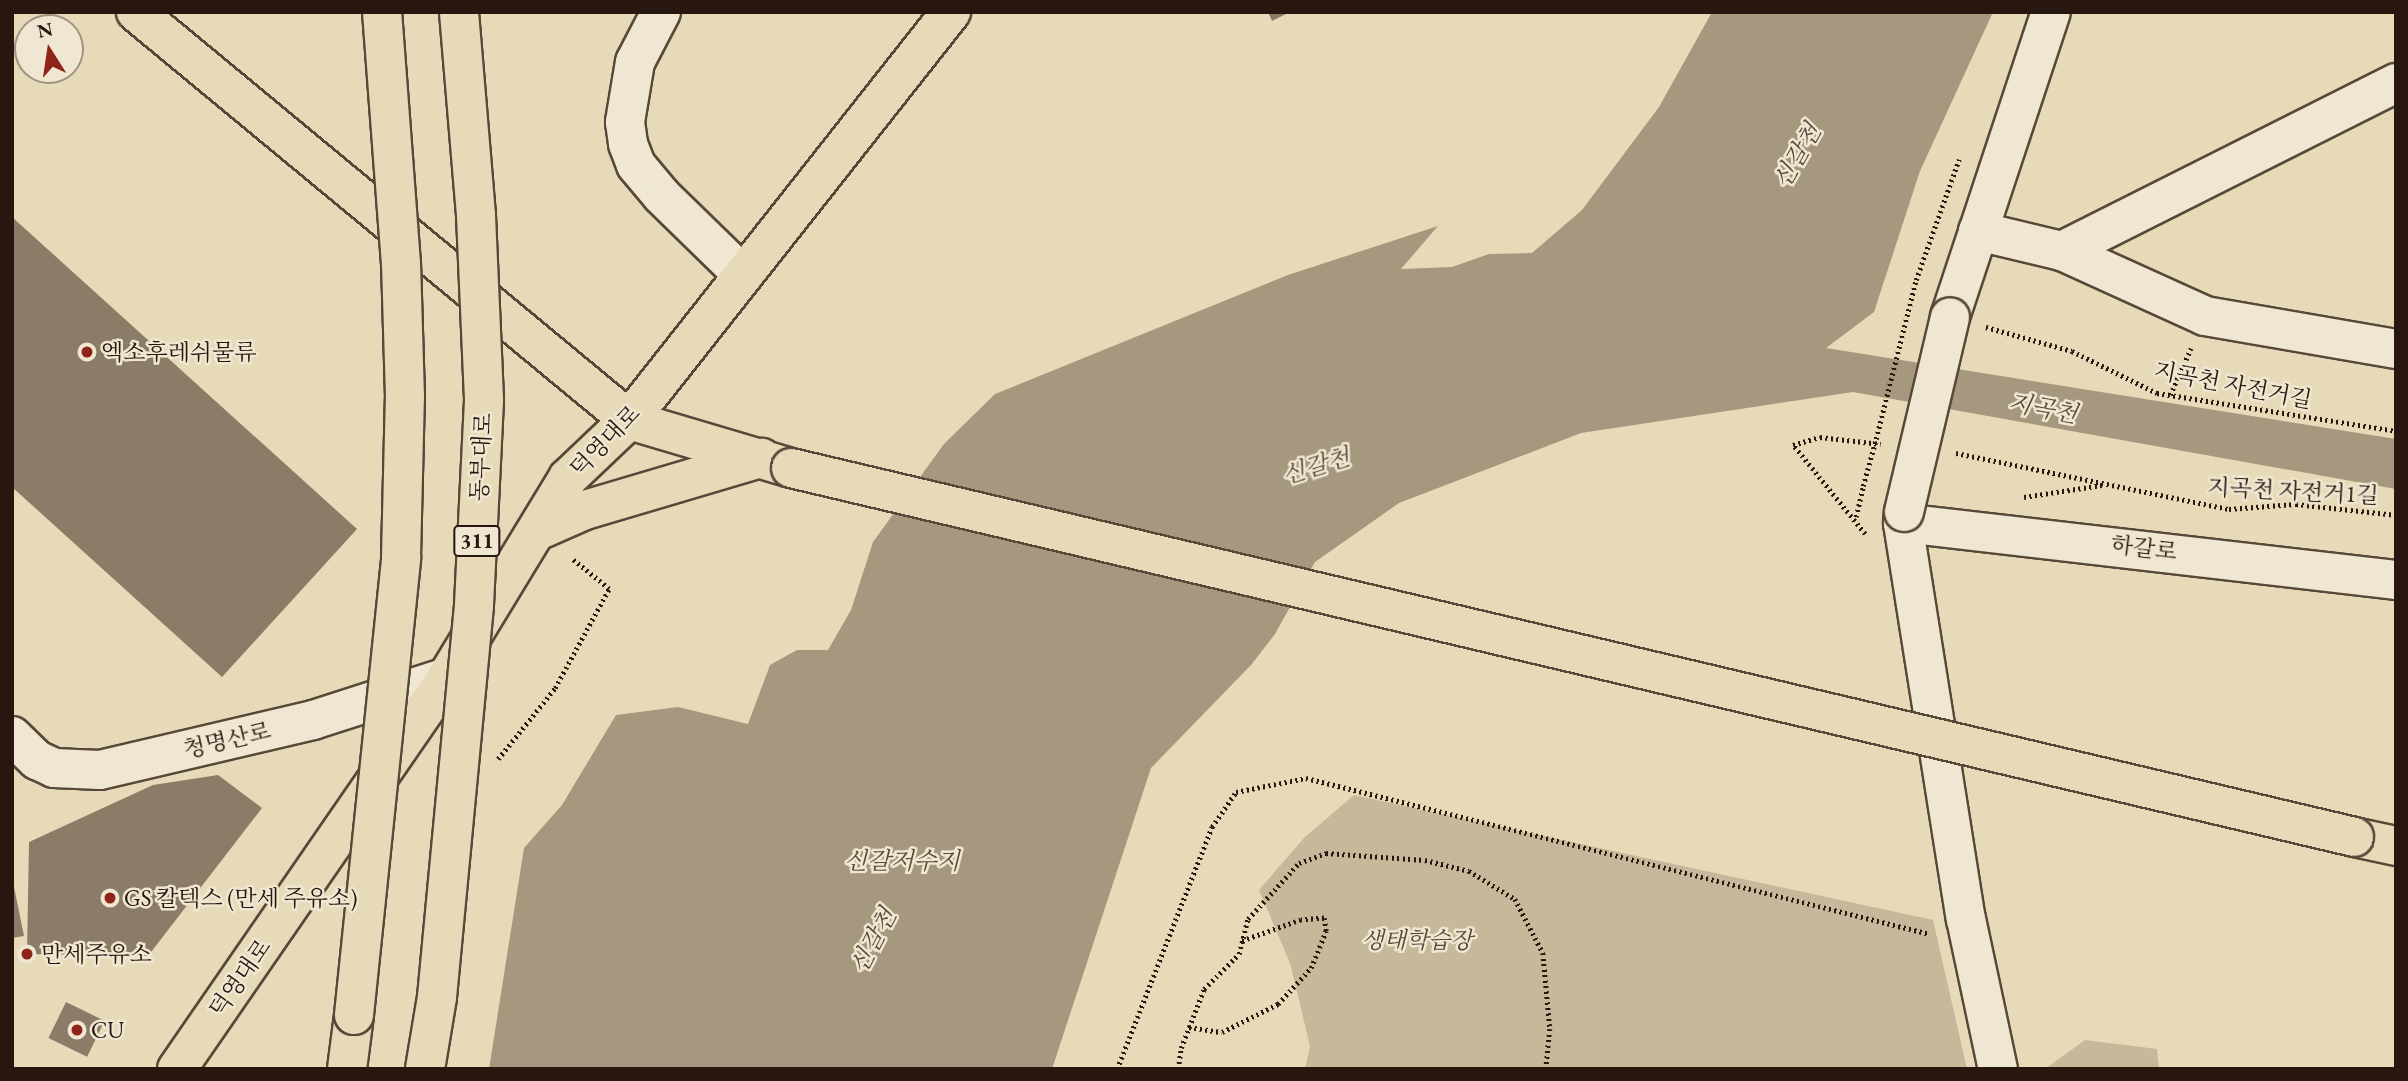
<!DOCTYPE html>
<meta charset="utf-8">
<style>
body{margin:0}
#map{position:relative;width:2408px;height:1081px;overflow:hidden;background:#e6dab8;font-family:"EB Garamond","Noto Serif KR",serif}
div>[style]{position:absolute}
.green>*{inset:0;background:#c6b99b}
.water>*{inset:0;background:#a5987f}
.building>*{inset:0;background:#8a7c67;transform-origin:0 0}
.path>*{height:4.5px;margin-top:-2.25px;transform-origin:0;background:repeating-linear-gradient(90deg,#27170f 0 2px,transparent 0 5.5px)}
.roads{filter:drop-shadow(2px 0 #574839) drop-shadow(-2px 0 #574839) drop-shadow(0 2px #574839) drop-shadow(0 -2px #574839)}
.minor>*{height:38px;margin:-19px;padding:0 19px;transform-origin:19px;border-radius:19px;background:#efe7d1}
.major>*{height:38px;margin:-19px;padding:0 19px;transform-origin:19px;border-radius:19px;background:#e6dab8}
.highway>*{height:38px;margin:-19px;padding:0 19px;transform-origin:19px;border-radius:19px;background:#e6dab8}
.path-bridge>*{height:4.5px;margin-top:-2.25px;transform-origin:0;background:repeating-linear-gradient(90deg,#27170f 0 2px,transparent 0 5.5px)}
.bridges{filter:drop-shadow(2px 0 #574839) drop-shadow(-2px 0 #574839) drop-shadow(0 2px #574839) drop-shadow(0 -2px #574839)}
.minor-bridge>*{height:38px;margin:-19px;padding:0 19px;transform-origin:19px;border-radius:19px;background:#efe7d1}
.major-bridge>*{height:38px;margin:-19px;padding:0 19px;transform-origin:19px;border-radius:19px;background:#e6dab8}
.highway-bridge>*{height:38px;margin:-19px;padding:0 19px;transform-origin:19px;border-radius:19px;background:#e6dab8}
.dots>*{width:19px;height:19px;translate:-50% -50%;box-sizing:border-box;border:4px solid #efe7d1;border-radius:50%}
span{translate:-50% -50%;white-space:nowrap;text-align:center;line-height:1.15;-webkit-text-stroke:5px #efe7d1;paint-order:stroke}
.shield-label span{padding:2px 5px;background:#efe7d1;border:2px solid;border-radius:5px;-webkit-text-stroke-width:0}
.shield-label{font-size:21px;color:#27170f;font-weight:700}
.poi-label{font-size:23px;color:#27170f}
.left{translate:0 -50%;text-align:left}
.street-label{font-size:23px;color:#27170f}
.park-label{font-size:23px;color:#574839;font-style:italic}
.water-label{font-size:24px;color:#594b3c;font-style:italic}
.frame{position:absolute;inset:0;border:14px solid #27170f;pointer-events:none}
.north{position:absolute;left:14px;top:14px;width:70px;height:70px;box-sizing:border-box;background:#efe7d1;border:2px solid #9f9483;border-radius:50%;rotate:348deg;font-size:19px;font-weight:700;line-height:28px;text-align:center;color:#27170f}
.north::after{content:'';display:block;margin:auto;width:24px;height:32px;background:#8f2418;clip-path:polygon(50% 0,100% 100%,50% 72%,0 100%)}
</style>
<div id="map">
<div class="green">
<i style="clip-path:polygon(1354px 795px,1933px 920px,1967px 1069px,1305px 1069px,1310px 1046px,1290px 963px,1259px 890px,1304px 838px)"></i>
<i style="clip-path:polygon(2085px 1040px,2157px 1049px,2159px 1069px,2045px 1069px)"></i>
</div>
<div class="water">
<i style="clip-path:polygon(1712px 12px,1993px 12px,1920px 171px,1874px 312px,1826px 348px,2396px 439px,2396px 489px,1853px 392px,1581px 433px,1399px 503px,1315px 562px,1275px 634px,1251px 665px,1151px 768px,1052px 1069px,489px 1069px,524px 848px,562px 805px,616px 715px,678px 707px,748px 724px,770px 665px,797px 650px,828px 650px,851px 610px,873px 542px,944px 444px,995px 394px,1288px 275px,1438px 226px,1401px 269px,1452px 267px,1489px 254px,1532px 253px,1582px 210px,1659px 107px)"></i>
</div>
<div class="building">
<i style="clip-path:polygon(1268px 12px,1290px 12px,1272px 21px)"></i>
<i style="clip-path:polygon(12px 217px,357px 529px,222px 677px,12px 487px)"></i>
<i style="clip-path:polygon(218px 775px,262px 808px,148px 956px,27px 954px,29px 842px,153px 785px)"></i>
<i style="clip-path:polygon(12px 877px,24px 936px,12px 938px)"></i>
<i style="left:66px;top:1002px;width:43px;height:40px;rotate:26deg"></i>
</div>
<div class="path">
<i style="left:1986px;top:327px;width:89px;rotate:15.6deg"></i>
<i style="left:2072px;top:351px;width:95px;rotate:26.3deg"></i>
<i style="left:2157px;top:393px;width:242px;rotate:9deg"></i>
<i style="left:2170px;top:395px;width:51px;rotate:-65.9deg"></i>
<i style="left:1876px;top:439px;width:164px;rotate:-75.9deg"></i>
<i style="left:1916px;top:280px;width:128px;rotate:-70.4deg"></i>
<i style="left:1956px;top:453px;width:279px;rotate:11.6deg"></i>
<i style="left:2229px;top:509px;width:67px;rotate:-4.3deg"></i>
<i style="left:2296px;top:504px;width:101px;rotate:6.3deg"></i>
<i style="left:2024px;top:497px;width:79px;rotate:-8.7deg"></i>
<i style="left:1856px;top:517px;width:32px;rotate:-77deg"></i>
<i style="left:1865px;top:534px;width:114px;rotate:-129deg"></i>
<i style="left:1793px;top:445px;width:28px;rotate:-17deg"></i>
<i style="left:1820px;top:437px;width:61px;rotate:6.5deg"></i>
<i style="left:498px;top:759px;width:91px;rotate:-51.2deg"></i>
<i style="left:555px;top:688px;width:113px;rotate:-61.4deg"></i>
<i style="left:609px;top:589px;width:49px;rotate:-140.8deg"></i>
<i style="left:1189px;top:1027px;width:33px;rotate:9deg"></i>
<i style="left:1222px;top:1032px;width:63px;rotate:-26.6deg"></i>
<i style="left:1278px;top:1004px;width:49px;rotate:-47.5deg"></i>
<i style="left:1311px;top:968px;width:40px;rotate:-68deg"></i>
<i style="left:1326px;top:931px;width:13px;rotate:-99deg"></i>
<i style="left:1324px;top:918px;width:23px;rotate:175deg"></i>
<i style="left:1301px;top:920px;width:63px;rotate:160.4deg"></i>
<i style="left:1117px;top:1069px;width:260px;rotate:-68.6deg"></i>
<i style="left:1212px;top:827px;width:42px;rotate:-55.6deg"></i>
<i style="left:1236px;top:792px;width:71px;rotate:-11.3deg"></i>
<i style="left:1306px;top:778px;width:643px;rotate:14.04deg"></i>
<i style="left:1178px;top:1069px;width:21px;rotate:-82deg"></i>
<i style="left:1181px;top:1048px;width:63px;rotate:-68.7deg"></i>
<i style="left:1204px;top:989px;width:49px;rotate:-45deg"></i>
<i style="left:1239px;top:954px;width:36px;rotate:-76deg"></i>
<i style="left:1248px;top:919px;width:76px;rotate:-47.7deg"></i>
<i style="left:1299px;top:863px;width:29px;rotate:-20deg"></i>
<i style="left:1326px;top:853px;width:99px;rotate:4deg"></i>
<i style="left:1425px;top:860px;width:45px;rotate:14deg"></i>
<i style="left:1469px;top:871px;width:54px;rotate:31.3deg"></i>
<i style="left:1515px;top:899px;width:61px;rotate:62.6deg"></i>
<i style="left:1543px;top:953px;width:76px;rotate:84.7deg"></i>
<i style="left:1550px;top:1029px;width:40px;rotate:95.7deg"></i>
</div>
<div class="roads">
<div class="minor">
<i style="left:661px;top:12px;width:56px;rotate:117.5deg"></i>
<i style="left:635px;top:62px;width:61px;rotate:99.5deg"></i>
<i style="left:625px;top:122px;width:22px;rotate:82deg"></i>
<i style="left:628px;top:144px;width:22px;rotate:69deg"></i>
<i style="left:636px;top:165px;width:40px;rotate:50deg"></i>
<i style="left:662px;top:196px;width:113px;rotate:44.3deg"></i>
<i style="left:1978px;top:231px;width:86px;rotate:13.4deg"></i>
<i style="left:2062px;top:251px;width:157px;rotate:24.4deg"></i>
<i style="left:2205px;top:316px;width:194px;rotate:9.8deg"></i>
<i style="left:2062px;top:251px;width:374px;rotate:-26.7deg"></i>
<i style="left:1950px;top:317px;width:321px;rotate:-71.7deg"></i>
<i style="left:1904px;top:512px;width:11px;rotate:95deg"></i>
<i style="left:1903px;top:523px;width:496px;rotate:6.6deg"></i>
<i style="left:1903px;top:523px;width:401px;rotate:81deg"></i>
<i style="left:1966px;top:919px;width:153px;rotate:78deg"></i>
<i style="left:12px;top:736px;width:35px;rotate:44deg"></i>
<i style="left:37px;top:760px;width:19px;rotate:25deg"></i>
<i style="left:54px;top:768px;width:46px;rotate:2.5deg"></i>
<i style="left:100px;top:770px;width:219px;rotate:-13.2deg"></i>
<i style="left:313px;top:720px;width:141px;rotate:-17.8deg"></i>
</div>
<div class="major">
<i style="left:136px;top:12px;width:640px;rotate:39.61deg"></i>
<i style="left:629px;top:420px;width:169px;rotate:16.5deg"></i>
<i style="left:537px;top:531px;width:52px;rotate:-23.6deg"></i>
<i style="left:585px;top:510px;width:184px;rotate:-16.5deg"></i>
<i style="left:2354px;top:837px;width:43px;rotate:12.1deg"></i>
<i style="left:177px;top:1069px;width:476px;rotate:-55.4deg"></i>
<i style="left:447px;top:677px;width:233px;rotate:-58.7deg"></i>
<i style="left:568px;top:478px;width:84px;rotate:-43.6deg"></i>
<i style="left:629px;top:420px;width:520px;rotate:-51.72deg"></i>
</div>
<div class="highway">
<i style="left:347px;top:1069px;width:54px;rotate:-82.6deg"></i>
</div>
</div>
<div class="path-bridge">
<i style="left:1863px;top:486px;width:49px;rotate:-74.5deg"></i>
</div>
<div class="bridges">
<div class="minor-bridge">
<i style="left:1904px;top:512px;width:200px;rotate:-76.7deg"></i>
</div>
<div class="major-bridge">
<i style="left:791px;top:468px;width:1606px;rotate:13.28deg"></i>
</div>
<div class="highway-bridge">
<i style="left:354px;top:1015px;width:460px;rotate:-84.1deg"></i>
<i style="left:401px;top:557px;width:160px;rotate:-88.6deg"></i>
<i style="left:405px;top:397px;width:133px;rotate:-91.7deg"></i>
<i style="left:401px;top:264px;width:253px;rotate:-94.3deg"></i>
<i style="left:425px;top:1069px;width:73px;rotate:-80.5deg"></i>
<i style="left:437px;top:997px;width:394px;rotate:-84.6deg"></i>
<i style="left:474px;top:605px;width:206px;rotate:-87.2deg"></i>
<i style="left:484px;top:399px;width:184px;rotate:-92.5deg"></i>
<i style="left:476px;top:215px;width:204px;rotate:-94.8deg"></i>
</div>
</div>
<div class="dots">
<i style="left:87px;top:352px;background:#8f2418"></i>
<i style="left:110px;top:898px;background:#8f2418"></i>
<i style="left:27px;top:954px;background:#8f2418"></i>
<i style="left:77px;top:1030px;background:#8f2418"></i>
</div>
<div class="shield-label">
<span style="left:477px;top:541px">311</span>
</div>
<div class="poi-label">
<span class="left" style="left:101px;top:352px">엑소후레쉬물류</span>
<span class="left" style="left:124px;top:898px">GS 칼텍스 (만세 주유소)</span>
<span class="left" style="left:41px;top:954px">만세주유소</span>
<span class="left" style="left:91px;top:1030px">CU</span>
</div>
<div class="street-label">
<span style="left:2233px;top:385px;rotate:11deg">지곡천 자전거길</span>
<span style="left:605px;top:441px;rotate:-46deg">덕영대로</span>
<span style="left:481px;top:457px;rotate:-87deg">동부대로</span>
<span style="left:2293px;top:491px;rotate:3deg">지곡천 자전거1길</span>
<span style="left:2144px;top:548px;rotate:7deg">하갈로</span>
<span style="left:227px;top:740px;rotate:-13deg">청명산로</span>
<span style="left:240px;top:978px;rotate:-55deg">덕영대로</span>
</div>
<div class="park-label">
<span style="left:1417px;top:940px">생태학습장</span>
</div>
<div class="water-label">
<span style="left:1797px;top:156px;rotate:-60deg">신갈천</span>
<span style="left:2043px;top:408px;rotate:11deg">지곡천</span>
<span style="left:1316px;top:466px;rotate:-17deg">신갈천</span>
<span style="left:902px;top:861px">신갈저수지</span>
<span style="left:873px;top:941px;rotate:-62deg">신갈천</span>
</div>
<div class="frame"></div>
<div class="north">N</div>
</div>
